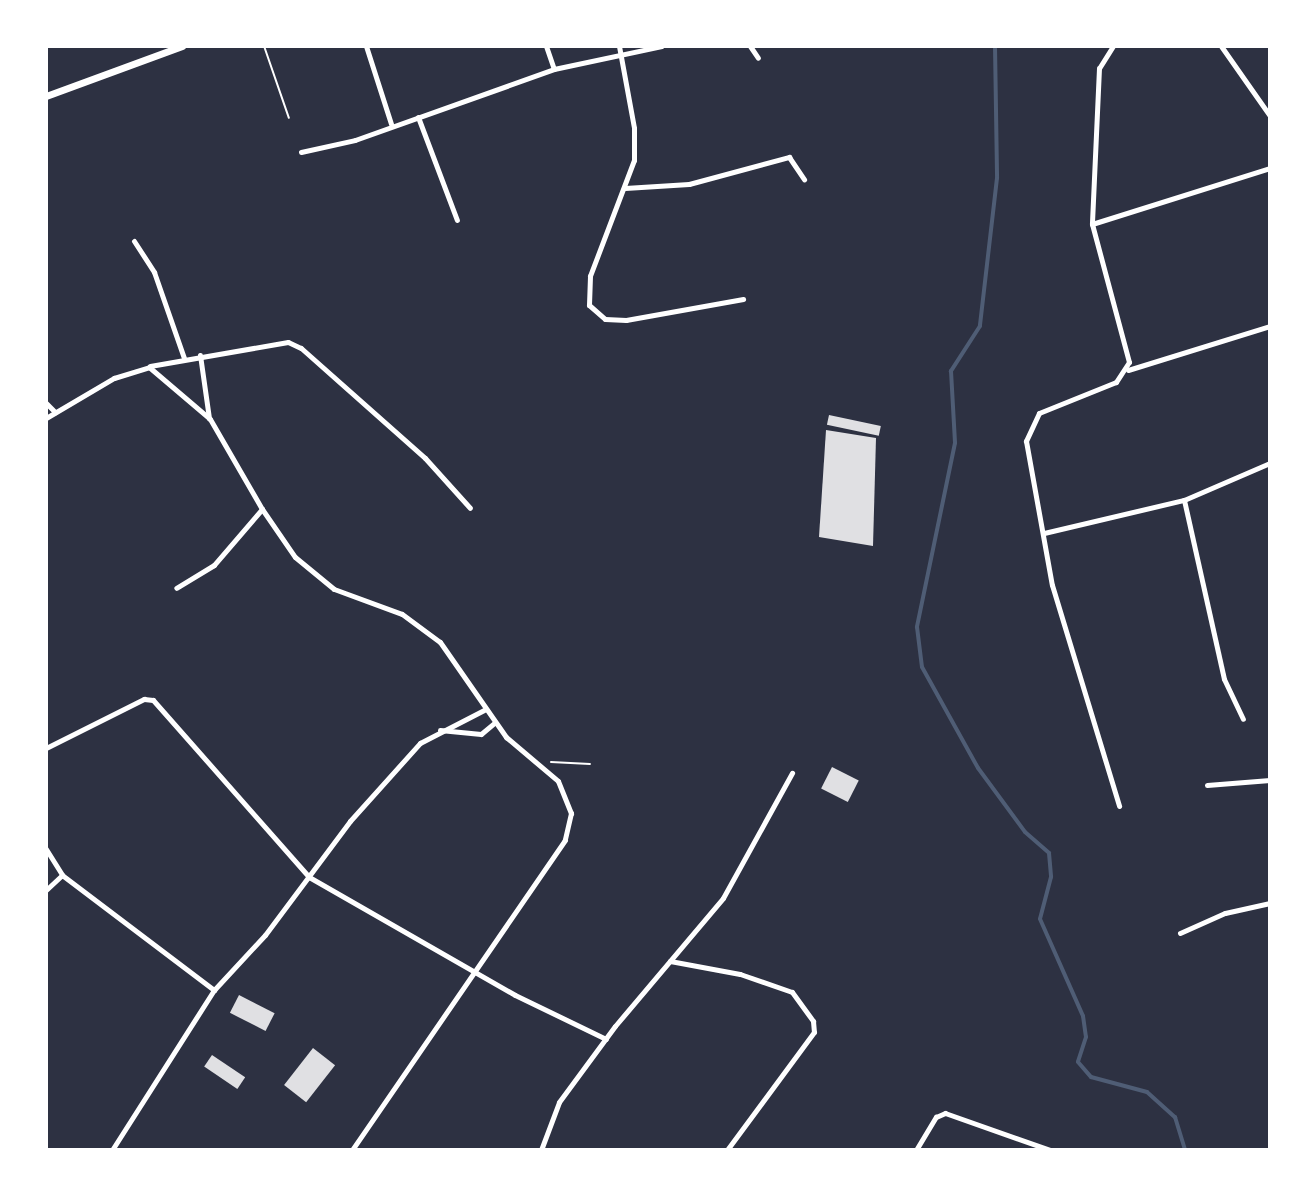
<!DOCTYPE html>
<style>
body{margin:0}
#map{position:relative;width:1316px;height:1196px;overflow:hidden;background:#2d3142;font-family:"Archivo Narrow",sans-serif}
div>[style]{position:absolute}
.stream>*{height:4px;margin:-2px;padding:0 2px;transform-origin:2px;border-radius:2px;background:#4f5d75}
.building>*{inset:0;background:#e0e0e3;transform-origin:0 0}
.path>*{height:2px;margin:-1px;padding:0 1px;transform-origin:1px;border-radius:1px;background:#fff}
.minor>*{height:5px;margin:-2.5px;padding:0 2.5px;transform-origin:2.5px;border-radius:2.5px;background:#fff}
.tertiary>*{height:7px;margin:-3.5px;padding:0 3.5px;transform-origin:3.5px;border-radius:3.5px;background:#fff}
span{translate:-50% -50%;white-space:nowrap;text-align:center;line-height:1.15;-webkit-text-stroke:8px #fff;paint-order:stroke}
.frame{position:absolute;inset:0;border:48px solid #fff;pointer-events:none}
</style>
<div id="map">
<div class="stream">
<i style="left:995px;top:46px;width:132px;rotate:89.1deg"></i>
<i style="left:997px;top:178px;width:149px;rotate:96.6deg"></i>
<i style="left:980px;top:326px;width:54px;rotate:122.8deg"></i>
<i style="left:951px;top:371px;width:72px;rotate:86.8deg"></i>
<i style="left:955px;top:443px;width:188px;rotate:101.7deg"></i>
<i style="left:917px;top:627px;width:40px;rotate:82.9deg"></i>
<i style="left:922px;top:667px;width:115px;rotate:61deg"></i>
<i style="left:978px;top:768px;width:79px;rotate:53.7deg"></i>
<i style="left:1025px;top:832px;width:32px;rotate:41deg"></i>
<i style="left:1049px;top:853px;width:24px;rotate:85deg"></i>
<i style="left:1051px;top:877px;width:43px;rotate:104.7deg"></i>
<i style="left:1040px;top:919px;width:106px;rotate:66.1deg"></i>
<i style="left:1083px;top:1016px;width:21px;rotate:82deg"></i>
<i style="left:1086px;top:1037px;width:26px;rotate:108deg"></i>
<i style="left:1078px;top:1062px;width:20px;rotate:49deg"></i>
<i style="left:1091px;top:1077px;width:58px;rotate:15deg"></i>
<i style="left:1147px;top:1092px;width:38px;rotate:42deg"></i>
<i style="left:1175px;top:1117px;width:34px;rotate:73deg"></i>
</div>
<div class="building">
<i style="left:829px;top:415px;width:53px;height:10px;rotate:12deg"></i>
<i style="clip-path:polygon(826px 430px,876px 438px,873px 546px,819px 537px)"></i>
<i style="left:832px;top:767px;width:30px;height:24px;rotate:27deg"></i>
<i style="left:239px;top:995px;width:40px;height:20px;rotate:27deg"></i>
<i style="left:313px;top:1048px;width:28px;height:47px;rotate:38deg"></i>
<i style="left:212px;top:1055px;width:40px;height:14px;rotate:34deg"></i>
</div>
<div class="path">
<i style="left:264px;top:46px;width:76px;rotate:70.9deg"></i>
<i style="left:551px;top:762px;width:39px;rotate:3deg"></i>
</div>
<div class="minor">
<i style="left:366px;top:46px;width:82px;rotate:72.2deg"></i>
<i style="left:546px;top:46px;width:24px;rotate:71deg"></i>
<i style="left:619px;top:46px;width:83px;rotate:79.6deg"></i>
<i style="left:634px;top:128px;width:32px;rotate:90deg"></i>
<i style="left:634px;top:160px;width:124px;rotate:110.8deg"></i>
<i style="left:590px;top:276px;width:29px;rotate:92deg"></i>
<i style="left:589px;top:305px;width:21px;rotate:41deg"></i>
<i style="left:605px;top:319px;width:21px;rotate:3deg"></i>
<i style="left:626px;top:320px;width:119px;rotate:-10.2deg"></i>
<i style="left:750px;top:46px;width:14px;rotate:56deg"></i>
<i style="left:1113px;top:46px;width:26px;rotate:122deg"></i>
<i style="left:1099px;top:68px;width:156px;rotate:92.6deg"></i>
<i style="left:1092px;top:224px;width:143px;rotate:75deg"></i>
<i style="left:1129px;top:362px;width:24px;rotate:123deg"></i>
<i style="left:1116px;top:382px;width:83px;rotate:158.1deg"></i>
<i style="left:1039px;top:413px;width:31px;rotate:115deg"></i>
<i style="left:1026px;top:441px;width:146px;rotate:79.8deg"></i>
<i style="left:1052px;top:585px;width:231px;rotate:73.1deg"></i>
<i style="left:1221px;top:46px;width:85px;rotate:55deg"></i>
<i style="left:418px;top:117px;width:110px;rotate:69.3deg"></i>
<i style="left:301px;top:152px;width:55px;rotate:-12.5deg"></i>
<i style="left:355px;top:140px;width:211px;rotate:-19.6deg"></i>
<i style="left:554px;top:69px;width:110px;rotate:-12deg"></i>
<i style="left:625px;top:188px;width:64px;rotate:-3.6deg"></i>
<i style="left:689px;top:184px;width:104px;rotate:-15.1deg"></i>
<i style="left:789px;top:157px;width:27px;rotate:56deg"></i>
<i style="left:1092px;top:224px;width:187px;rotate:-17.5deg"></i>
<i style="left:134px;top:241px;width:37px;rotate:57deg"></i>
<i style="left:154px;top:272px;width:91px;rotate:70.8deg"></i>
<i style="left:200px;top:355px;width:64px;rotate:81.9deg"></i>
<i style="left:150px;top:366px;width:140px;rotate:-9.9deg"></i>
<i style="left:288px;top:342px;width:14px;rotate:25deg"></i>
<i style="left:301px;top:348px;width:166px;rotate:41.6deg"></i>
<i style="left:425px;top:458px;width:67px;rotate:48deg"></i>
<i style="left:1128px;top:370px;width:149px;rotate:-17.2deg"></i>
<i style="left:46px;top:403px;width:13px;rotate:45deg"></i>
<i style="left:46px;top:418px;width:79px;rotate:-30.5deg"></i>
<i style="left:114px;top:378px;width:37px;rotate:-17deg"></i>
<i style="left:149px;top:367px;width:80px;rotate:40.4deg"></i>
<i style="left:210px;top:419px;width:104px;rotate:60deg"></i>
<i style="left:262px;top:509px;width:74px;rotate:130.6deg"></i>
<i style="left:214px;top:565px;width:44px;rotate:148.8deg"></i>
<i style="left:1184px;top:500px;width:183px;rotate:77.4deg"></i>
<i style="left:1224px;top:679px;width:44px;rotate:64.6deg"></i>
<i style="left:262px;top:509px;width:58px;rotate:55.5deg"></i>
<i style="left:295px;top:557px;width:50px;rotate:39.4deg"></i>
<i style="left:334px;top:589px;width:72px;rotate:20.2deg"></i>
<i style="left:402px;top:614px;width:47px;rotate:36.4deg"></i>
<i style="left:440px;top:642px;width:116px;rotate:55.2deg"></i>
<i style="left:506px;top:737px;width:68px;rotate:40.2deg"></i>
<i style="left:558px;top:781px;width:35px;rotate:68deg"></i>
<i style="left:571px;top:813px;width:28px;rotate:103deg"></i>
<i style="left:565px;top:840px;width:376px;rotate:124.5deg"></i>
<i style="left:1044px;top:533px;width:144px;rotate:-13.3deg"></i>
<i style="left:1184px;top:500px;width:94px;rotate:-23.3deg"></i>
<i style="left:440px;top:730px;width:41px;rotate:5.6deg"></i>
<i style="left:481px;top:734px;width:17px;rotate:-40deg"></i>
<i style="left:46px;top:748px;width:110px;rotate:-26.6deg"></i>
<i style="left:144px;top:699px;width:9px;rotate:6deg"></i>
<i style="left:153px;top:700px;width:236px;rotate:48.6deg"></i>
<i style="left:309px;top:877px;width:237px;rotate:29.8deg"></i>
<i style="left:515px;top:995px;width:101px;rotate:25.8deg"></i>
<i style="left:1207px;top:785px;width:63px;rotate:-4.5deg"></i>
<i style="left:46px;top:849px;width:31px;rotate:58deg"></i>
<i style="left:46px;top:890px;width:22px;rotate:-43deg"></i>
<i style="left:62px;top:875px;width:191px;rotate:37.1deg"></i>
<i style="left:1180px;top:933px;width:49px;rotate:-24deg"></i>
<i style="left:1225px;top:913px;width:46px;rotate:-12.5deg"></i>
<i style="left:670px;top:961px;width:71px;rotate:10.5deg"></i>
<i style="left:740px;top:974px;width:55px;rotate:19.1deg"></i>
<i style="left:792px;top:992px;width:36px;rotate:54deg"></i>
<i style="left:813px;top:1021px;width:11px;rotate:85deg"></i>
<i style="left:814px;top:1032px;width:147px;rotate:126.4deg"></i>
<i style="left:112px;top:1150px;width:190px;rotate:-57.5deg"></i>
<i style="left:214px;top:990px;width:75px;rotate:-47.2deg"></i>
<i style="left:265px;top:935px;width:142px;rotate:-53.3deg"></i>
<i style="left:350px;top:821px;width:105px;rotate:-48.1deg"></i>
<i style="left:420px;top:743px;width:72px;rotate:-27.3deg"></i>
<i style="left:541px;top:1150px;width:51px;rotate:-69.4deg"></i>
<i style="left:559px;top:1102px;width:94px;rotate:-53.6deg"></i>
<i style="left:615px;top:1026px;width:167px;rotate:-49.8deg"></i>
<i style="left:723px;top:898px;width:143px;rotate:-61.1deg"></i>
<i style="left:916px;top:1150px;width:39px;rotate:-59deg"></i>
<i style="left:936px;top:1117px;width:10px;rotate:-24deg"></i>
<i style="left:945px;top:1113px;width:111px;rotate:19.4deg"></i>
</div>
<div class="tertiary">
<i style="left:46px;top:96px;width:145px;rotate:-20.2deg"></i>
</div>
<div class="frame"></div>
</div>
